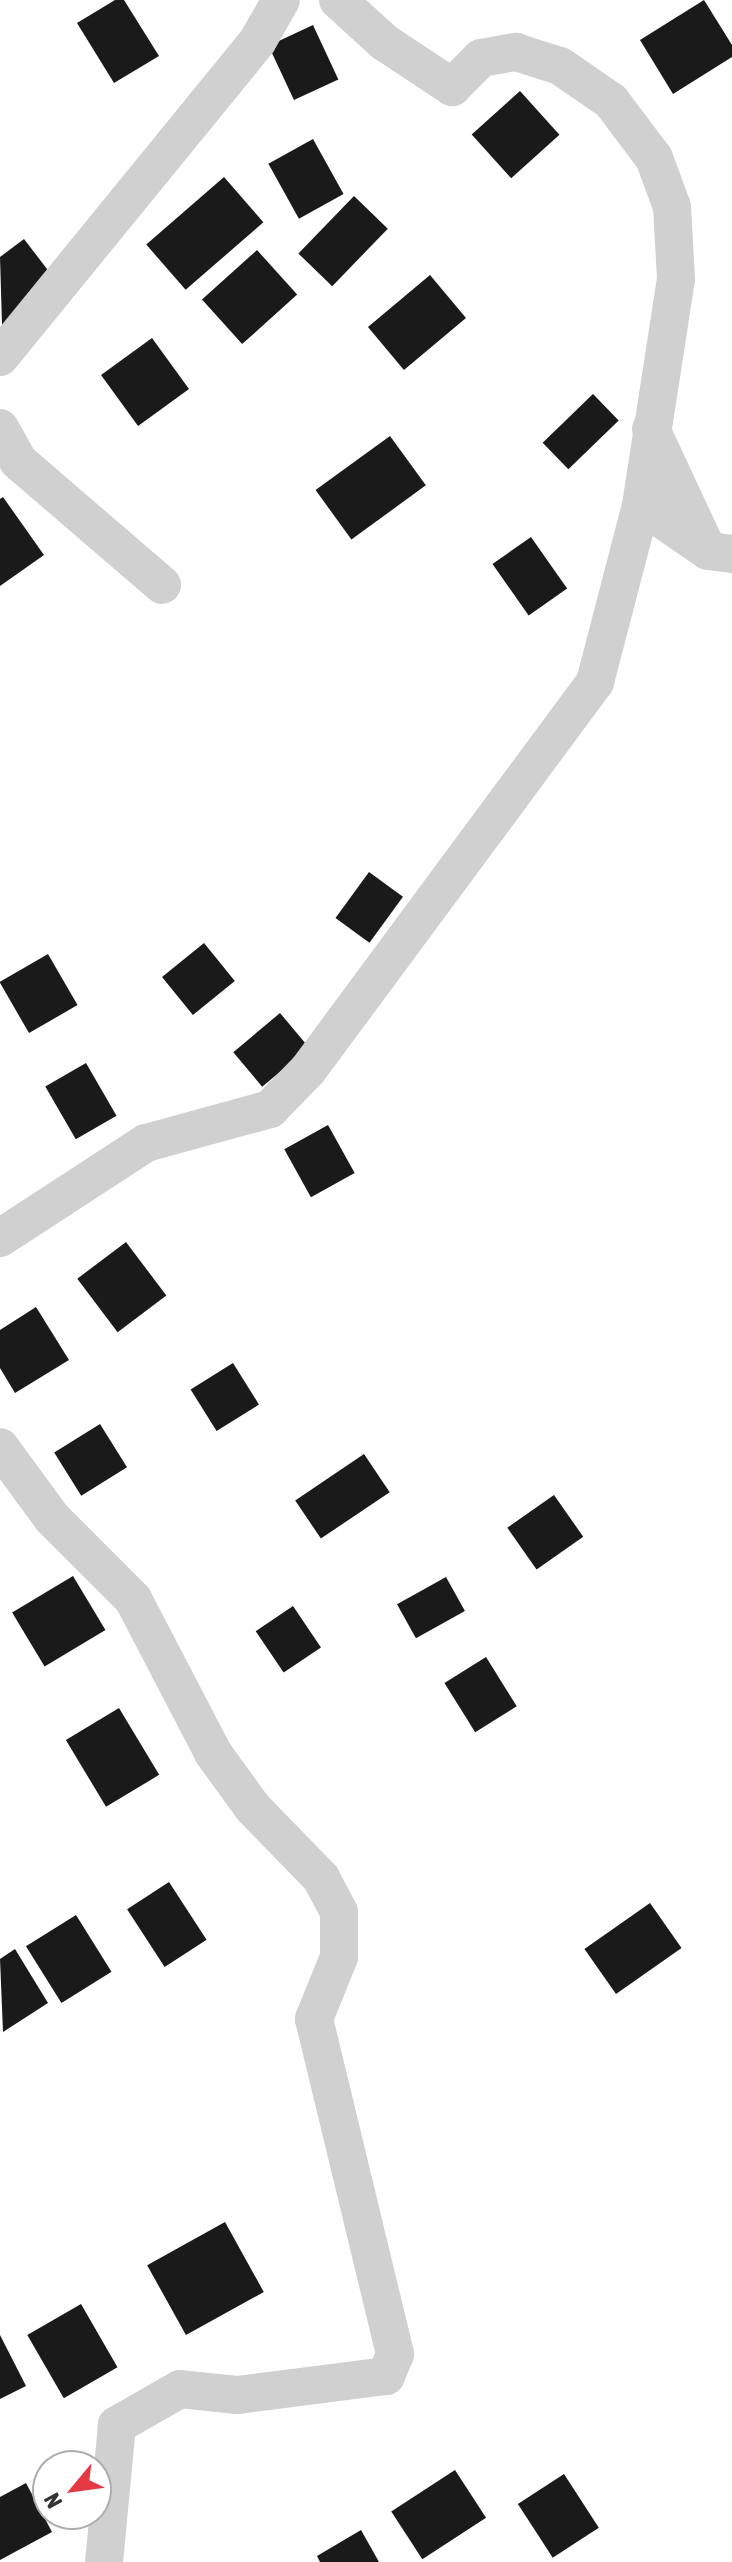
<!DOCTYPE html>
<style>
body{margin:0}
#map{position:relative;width:732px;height:2562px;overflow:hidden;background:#fff;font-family:"Asap Condensed",sans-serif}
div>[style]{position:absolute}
.building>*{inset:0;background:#1a1a1a;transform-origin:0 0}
.minor>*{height:38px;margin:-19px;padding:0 19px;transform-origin:19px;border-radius:19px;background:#d0d0d0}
span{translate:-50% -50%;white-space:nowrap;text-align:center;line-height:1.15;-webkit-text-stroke:8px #fff;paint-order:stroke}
.north{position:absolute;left:32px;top:2450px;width:80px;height:80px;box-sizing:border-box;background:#fff;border:2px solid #adadad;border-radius:50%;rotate:241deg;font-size:22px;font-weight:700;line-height:32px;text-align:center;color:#333}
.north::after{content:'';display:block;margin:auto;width:28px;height:36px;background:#e63946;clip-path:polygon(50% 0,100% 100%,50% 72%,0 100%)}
</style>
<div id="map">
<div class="building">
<i style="clip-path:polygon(115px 0,124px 0,159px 56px,114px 83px,77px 23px)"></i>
<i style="clip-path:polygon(704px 0,732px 45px,732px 57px,673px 94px,640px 40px)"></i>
<i style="left:313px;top:25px;width:60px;height:49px;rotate:65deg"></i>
<i style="left:520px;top:91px;width:59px;height:65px;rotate:48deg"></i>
<i style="left:313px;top:139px;width:63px;height:51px;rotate:61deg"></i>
<i style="left:224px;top:177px;width:60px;height:103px;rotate:49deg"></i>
<i style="left:354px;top:196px;width:47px;height:80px;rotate:44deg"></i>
<i style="clip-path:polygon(24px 239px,57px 282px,2px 325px,0 257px)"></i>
<i style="left:257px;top:250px;width:60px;height:74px;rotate:48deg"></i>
<i style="left:430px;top:275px;width:56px;height:81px;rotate:50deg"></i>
<i style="left:152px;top:338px;width:63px;height:63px;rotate:54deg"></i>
<i style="left:593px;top:394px;width:37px;height:70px;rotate:46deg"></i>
<i style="left:390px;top:436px;width:61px;height:92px;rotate:54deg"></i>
<i style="clip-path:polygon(3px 497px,44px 555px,0 586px,0 499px)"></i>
<i style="left:531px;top:537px;width:63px;height:47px;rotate:55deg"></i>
<i style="left:369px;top:872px;width:42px;height:57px;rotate:36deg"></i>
<i style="left:204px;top:943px;width:49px;height:54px;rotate:51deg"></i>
<i style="left:48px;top:954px;width:59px;height:56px;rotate:60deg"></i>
<i style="left:280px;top:1013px;width:45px;height:61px;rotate:50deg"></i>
<i style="left:86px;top:1063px;width:61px;height:47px;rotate:60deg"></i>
<i style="left:328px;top:1125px;width:55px;height:50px;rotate:61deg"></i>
<i style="left:126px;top:1242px;width:67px;height:61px;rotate:53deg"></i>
<i style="clip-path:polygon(36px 1307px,69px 1360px,15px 1393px,0 1368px,0 1330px)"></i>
<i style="left:233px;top:1363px;width:49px;height:50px;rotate:58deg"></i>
<i style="left:100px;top:1424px;width:51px;height:54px;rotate:58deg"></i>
<i style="left:364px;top:1454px;width:46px;height:83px;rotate:56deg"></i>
<i style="left:554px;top:1495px;width:51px;height:57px;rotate:55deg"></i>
<i style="left:73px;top:1576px;width:63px;height:71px;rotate:59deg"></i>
<i style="left:446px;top:1577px;width:39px;height:56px;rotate:61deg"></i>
<i style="left:293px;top:1606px;width:50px;height:45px;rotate:56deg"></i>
<i style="left:486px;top:1657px;width:58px;height:49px;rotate:58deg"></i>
<i style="left:119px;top:1708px;width:78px;height:62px;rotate:59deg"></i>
<i style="left:169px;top:1882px;width:69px;height:50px;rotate:57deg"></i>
<i style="left:650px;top:1903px;width:55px;height:80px;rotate:55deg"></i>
<i style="left:76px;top:1915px;width:67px;height:59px;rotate:58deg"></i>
<i style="clip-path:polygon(15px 1949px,48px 2003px,3px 2032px,0 1959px)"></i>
<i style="left:225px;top:2222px;width:80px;height:89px;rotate:61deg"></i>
<i style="left:81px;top:2304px;width:73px;height:62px;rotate:60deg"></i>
<i style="clip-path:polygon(0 2335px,26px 2386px,0 2399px)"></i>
<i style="left:455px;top:2470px;width:57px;height:76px;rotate:57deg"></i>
<i style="left:564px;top:2474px;width:64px;height:55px;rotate:57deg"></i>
<i style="clip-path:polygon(26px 2483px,52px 2532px,0 2560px,0 2497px)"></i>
<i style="clip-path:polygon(361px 2530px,379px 2562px,320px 2562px,317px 2556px)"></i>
</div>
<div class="minor">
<i style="left:338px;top:0;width:62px;rotate:42.4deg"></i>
<i style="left:384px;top:42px;width:82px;rotate:33.5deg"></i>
<i style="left:452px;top:87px;width:41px;rotate:-45deg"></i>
<i style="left:481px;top:58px;width:36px;rotate:-10deg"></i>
<i style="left:516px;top:52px;width:46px;rotate:17.7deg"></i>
<i style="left:560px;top:66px;width:62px;rotate:34.5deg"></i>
<i style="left:611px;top:101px;width:71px;rotate:53deg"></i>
<i style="left:654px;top:158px;width:52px;rotate:69.8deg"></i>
<i style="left:672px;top:207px;width:72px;rotate:86.8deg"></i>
<i style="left:676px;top:279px;width:229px;rotate:98.8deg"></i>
<i style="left:0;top:357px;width:407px;rotate:-50.8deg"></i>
<i style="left:257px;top:42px;width:48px;rotate:-60.3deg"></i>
<i style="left:0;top:428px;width:38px;rotate:61deg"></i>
<i style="left:18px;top:461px;width:190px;rotate:40.7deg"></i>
<i style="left:651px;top:429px;width:132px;rotate:65deg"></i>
<i style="left:0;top:1238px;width:174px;rotate:-33.1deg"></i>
<i style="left:146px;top:1143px;width:129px;rotate:-15.3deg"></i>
<i style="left:270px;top:1109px;width:54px;rotate:-45.7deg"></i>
<i style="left:308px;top:1070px;width:483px;rotate:-53.5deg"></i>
<i style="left:595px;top:682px;width:183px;rotate:-75.4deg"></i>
<i style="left:641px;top:505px;width:81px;rotate:34.5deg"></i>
<i style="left:708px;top:551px;width:24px;rotate:7deg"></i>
<i style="left:0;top:1447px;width:88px;rotate:53.8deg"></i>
<i style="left:52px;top:1518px;width:115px;rotate:45deg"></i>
<i style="left:133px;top:1599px;width:174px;rotate:62.5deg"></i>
<i style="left:213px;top:1753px;width:68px;rotate:54deg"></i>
<i style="left:253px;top:1808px;width:98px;rotate:45.8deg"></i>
<i style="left:321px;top:1878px;width:38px;rotate:62deg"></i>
<i style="left:339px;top:1912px;width:45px;rotate:90deg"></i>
<i style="left:339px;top:1957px;width:67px;rotate:112deg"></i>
<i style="left:314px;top:2019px;width:345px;rotate:76.4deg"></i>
<i style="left:395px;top:2354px;width:24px;rotate:112deg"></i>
<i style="left:386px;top:2376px;width:150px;rotate:172.7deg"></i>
<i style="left:237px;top:2395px;width:57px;rotate:-174deg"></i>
<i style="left:180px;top:2389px;width:73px;rotate:150.3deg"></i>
<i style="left:117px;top:2425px;width:138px;rotate:95.4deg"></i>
</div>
<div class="north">N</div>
</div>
